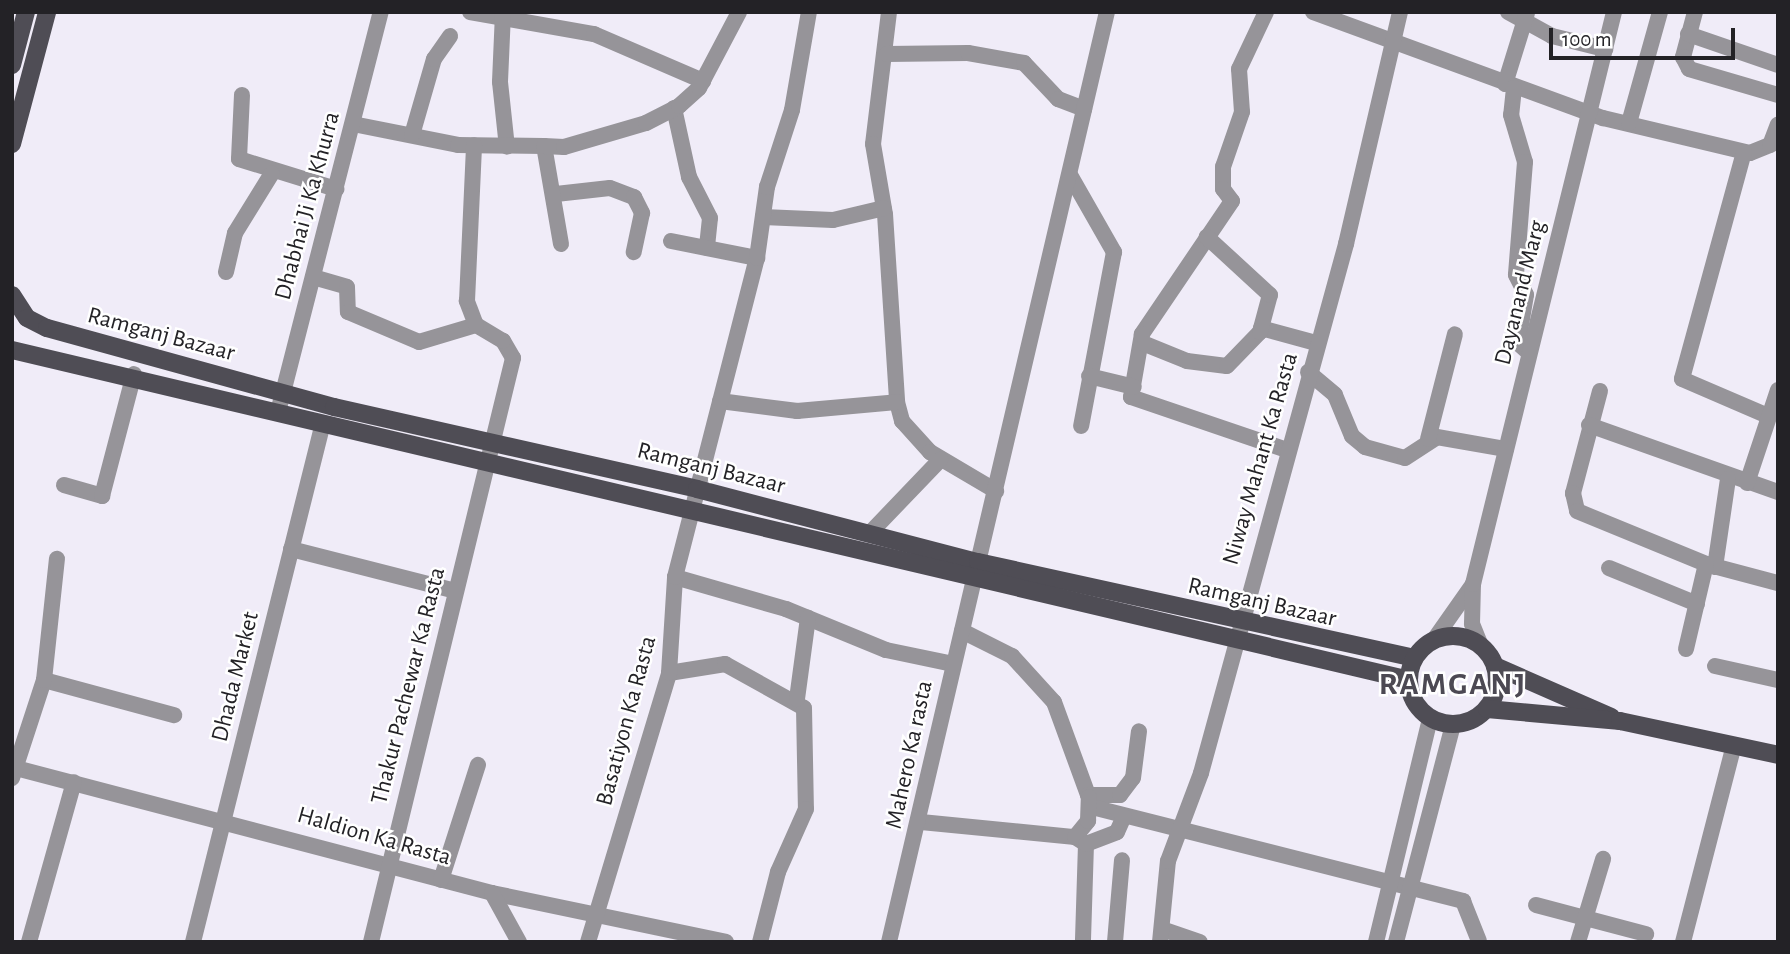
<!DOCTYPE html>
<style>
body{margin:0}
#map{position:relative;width:1790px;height:954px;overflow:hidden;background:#f0ecf8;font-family:"Alegreya Sans",sans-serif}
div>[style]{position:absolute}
.minor>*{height:16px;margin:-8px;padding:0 8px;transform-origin:8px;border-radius:8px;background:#969499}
.major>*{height:18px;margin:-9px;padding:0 9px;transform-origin:9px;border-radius:9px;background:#4f4d55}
.major>.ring{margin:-9px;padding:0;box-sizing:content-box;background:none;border:18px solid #4f4d55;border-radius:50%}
span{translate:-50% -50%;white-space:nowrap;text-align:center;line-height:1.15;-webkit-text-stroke:5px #fff;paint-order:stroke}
.street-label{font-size:24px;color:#232226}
.district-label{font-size:32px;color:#4c4953;font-weight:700;letter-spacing:2px}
.frame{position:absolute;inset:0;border:14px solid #232226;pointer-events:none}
.scale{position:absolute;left:1549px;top:28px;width:186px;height:32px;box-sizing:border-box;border:4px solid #232226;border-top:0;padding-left:9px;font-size:21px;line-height:24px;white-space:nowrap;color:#232226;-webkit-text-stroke:5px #fff;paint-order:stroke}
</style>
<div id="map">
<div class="minor">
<i style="left:470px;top:12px;width:126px;rotate:10.1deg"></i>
<i style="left:594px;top:34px;width:119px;rotate:23.3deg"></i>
<i style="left:889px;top:12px;width:133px;rotate:96.9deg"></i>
<i style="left:873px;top:144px;width:71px;rotate:80.3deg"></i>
<i style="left:885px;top:214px;width:188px;rotate:86.3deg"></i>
<i style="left:897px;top:402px;width:20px;rotate:75deg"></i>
<i style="left:902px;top:421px;width:42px;rotate:47.9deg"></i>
<i style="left:930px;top:452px;width:77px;rotate:30.6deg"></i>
<i style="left:1266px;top:12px;width:63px;rotate:115.3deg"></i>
<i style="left:1239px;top:69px;width:43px;rotate:86deg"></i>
<i style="left:1242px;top:112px;width:58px;rotate:109.1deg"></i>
<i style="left:1223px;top:167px;width:22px;rotate:90deg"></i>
<i style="left:1223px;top:189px;width:15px;rotate:53deg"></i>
<i style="left:1232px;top:201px;width:161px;rotate:124.1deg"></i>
<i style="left:1142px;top:334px;width:64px;rotate:99.9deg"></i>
<i style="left:1131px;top:397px;width:165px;rotate:18.8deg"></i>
<i style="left:1313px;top:12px;width:309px;rotate:20.1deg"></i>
<i style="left:1603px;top:118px;width:151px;rotate:13.4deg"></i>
<i style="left:1750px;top:153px;width:22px;rotate:-22deg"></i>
<i style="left:1770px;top:145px;width:22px;rotate:-69deg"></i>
<i style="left:1508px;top:12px;width:50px;rotate:28.6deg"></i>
<i style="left:1552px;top:36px;width:55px;rotate:13.8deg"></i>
<i style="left:1695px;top:12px;width:47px;rotate:104.9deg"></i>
<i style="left:1683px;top:57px;width:13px;rotate:63deg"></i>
<i style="left:1689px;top:69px;width:93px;rotate:16.3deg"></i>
<i style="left:503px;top:13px;width:69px;rotate:92.5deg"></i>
<i style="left:500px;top:82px;width:65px;rotate:83.9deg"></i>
<i style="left:1688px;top:34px;width:95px;rotate:19deg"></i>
<i style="left:887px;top:54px;width:81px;rotate:-0.7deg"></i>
<i style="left:968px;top:53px;width:57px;rotate:10.1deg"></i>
<i style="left:1024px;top:63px;width:50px;rotate:46.6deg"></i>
<i style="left:1058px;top:99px;width:28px;rotate:21deg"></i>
<i style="left:1505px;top:84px;width:74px;rotate:-72.8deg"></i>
<i style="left:1514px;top:88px;width:27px;rotate:96deg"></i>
<i style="left:1511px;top:115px;width:49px;rotate:73.4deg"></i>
<i style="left:1525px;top:162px;width:113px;rotate:94.6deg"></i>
<i style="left:1516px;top:275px;width:22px;rotate:63deg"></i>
<i style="left:1526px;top:295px;width:49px;rotate:99.5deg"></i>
<i style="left:1518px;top:343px;width:15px;rotate:42deg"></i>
<i style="left:242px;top:95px;width:64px;rotate:92.7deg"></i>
<i style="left:239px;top:159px;width:102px;rotate:17.2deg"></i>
<i style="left:674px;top:108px;width:71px;rotate:77.7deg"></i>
<i style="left:689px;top:177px;width:46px;rotate:62.9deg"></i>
<i style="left:710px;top:218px;width:30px;rotate:96deg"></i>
<i style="left:1629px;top:123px;width:115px;rotate:-74.4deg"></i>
<i style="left:353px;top:124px;width:107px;rotate:11.3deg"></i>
<i style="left:458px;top:145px;width:86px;rotate:0.7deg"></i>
<i style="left:412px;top:135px;width:79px;rotate:-73.9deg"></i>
<i style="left:434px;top:59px;width:28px;rotate:-55deg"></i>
<i style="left:1744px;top:152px;width:235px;rotate:105.3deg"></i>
<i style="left:1682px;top:379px;width:94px;rotate:23.3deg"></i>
<i style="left:1070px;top:175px;width:89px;rotate:60.3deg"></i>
<i style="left:1114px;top:252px;width:177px;rotate:100.7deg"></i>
<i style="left:556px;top:194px;width:54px;rotate:-6.3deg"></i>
<i style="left:610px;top:188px;width:26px;rotate:21deg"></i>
<i style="left:634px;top:197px;width:18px;rotate:63deg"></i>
<i style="left:642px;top:213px;width:40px;rotate:102deg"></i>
<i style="left:763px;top:217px;width:70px;rotate:2.5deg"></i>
<i style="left:833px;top:220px;width:52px;rotate:-13.2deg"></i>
<i style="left:671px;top:241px;width:88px;rotate:11.2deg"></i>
<i style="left:561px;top:244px;width:99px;rotate:-99.8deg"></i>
<i style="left:544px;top:146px;width:20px;rotate:3deg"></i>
<i style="left:564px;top:147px;width:85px;rotate:-16.3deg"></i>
<i style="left:646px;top:123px;width:37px;rotate:-27deg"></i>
<i style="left:679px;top:106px;width:27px;rotate:-42deg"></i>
<i style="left:699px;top:88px;width:86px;rotate:-62.2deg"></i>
<i style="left:226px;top:272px;width:40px;rotate:-77deg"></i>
<i style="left:235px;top:233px;width:70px;rotate:-58.3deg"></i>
<i style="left:313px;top:277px;width:35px;rotate:16deg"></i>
<i style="left:347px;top:287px;width:25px;rotate:88deg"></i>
<i style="left:348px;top:312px;width:77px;rotate:22.9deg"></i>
<i style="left:419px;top:342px;width:59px;rotate:-16.6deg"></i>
<i style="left:1261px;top:328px;width:57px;rotate:15.3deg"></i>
<i style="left:1145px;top:344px;width:45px;rotate:22deg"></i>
<i style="left:1187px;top:361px;width:40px;rotate:7.1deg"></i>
<i style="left:1227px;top:366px;width:47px;rotate:-45.9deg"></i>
<i style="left:1260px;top:332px;width:38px;rotate:-75deg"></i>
<i style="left:1270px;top:295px;width:86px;rotate:-137.4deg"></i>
<i style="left:1308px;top:372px;width:35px;rotate:40deg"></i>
<i style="left:1335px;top:395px;width:44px;rotate:67.5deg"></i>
<i style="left:1352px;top:436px;width:17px;rotate:40deg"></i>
<i style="left:1365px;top:447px;width:41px;rotate:15.4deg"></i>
<i style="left:1405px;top:458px;width:38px;rotate:-33deg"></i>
<i style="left:1437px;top:437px;width:70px;rotate:9.9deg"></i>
<i style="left:1089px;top:376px;width:46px;rotate:13.7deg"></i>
<i style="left:1600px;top:391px;width:106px;rotate:104.8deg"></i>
<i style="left:1573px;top:493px;width:18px;rotate:77deg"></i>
<i style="left:1577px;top:511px;width:139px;rotate:22.3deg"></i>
<i style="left:1706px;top:564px;width:74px;rotate:14.8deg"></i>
<i style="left:720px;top:401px;width:78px;rotate:7.4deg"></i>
<i style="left:797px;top:411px;width:100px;rotate:-5.1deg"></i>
<i style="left:278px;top:412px;width:413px;rotate:-75.6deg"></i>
<i style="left:1589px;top:425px;width:201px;rotate:19.5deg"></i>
<i style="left:1428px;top:439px;width:108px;rotate:-75.6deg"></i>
<i style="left:1747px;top:483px;width:98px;rotate:-71.6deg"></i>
<i style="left:64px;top:485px;width:40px;rotate:16deg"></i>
<i style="left:102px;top:496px;width:126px;rotate:-75.3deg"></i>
<i style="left:869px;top:534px;width:103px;rotate:-46.2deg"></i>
<i style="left:291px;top:549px;width:170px;rotate:14.3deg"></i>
<i style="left:1715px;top:567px;width:89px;rotate:-81.6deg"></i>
<i style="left:1609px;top:568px;width:95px;rotate:22.2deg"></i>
<i style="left:675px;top:577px;width:116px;rotate:16.1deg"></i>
<i style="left:786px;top:609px;width:108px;rotate:22.3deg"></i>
<i style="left:886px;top:650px;width:68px;rotate:11.8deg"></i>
<i style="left:962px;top:631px;width:56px;rotate:26.6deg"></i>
<i style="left:1012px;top:656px;width:62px;rotate:47.6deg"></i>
<i style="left:1054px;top:702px;width:99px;rotate:69.9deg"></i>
<i style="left:1088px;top:795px;width:32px"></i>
<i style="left:1120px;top:795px;width:21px;rotate:-53deg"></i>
<i style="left:1133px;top:778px;width:47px;rotate:-82.7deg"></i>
<i style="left:1433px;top:641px;width:70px;rotate:-54.9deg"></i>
<i style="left:1481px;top:646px;width:24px;rotate:-112deg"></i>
<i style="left:1472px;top:624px;width:40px;rotate:-88.6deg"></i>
<i style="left:1473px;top:584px;width:589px;rotate:-76.15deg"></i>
<i style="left:1686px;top:649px;width:87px;rotate:-76.8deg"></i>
<i style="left:1715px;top:666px;width:65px;rotate:12.5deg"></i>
<i style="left:669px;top:673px;width:57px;rotate:-9.1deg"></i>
<i style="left:725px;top:664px;width:90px;rotate:29.1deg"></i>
<i style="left:804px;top:708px;width:101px;rotate:88.9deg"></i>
<i style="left:806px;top:809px;width:69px;rotate:114deg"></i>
<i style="left:778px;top:872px;width:72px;rotate:104.4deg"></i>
<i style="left:44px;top:680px;width:135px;rotate:15.1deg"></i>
<i style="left:797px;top:699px;width:82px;rotate:-82.3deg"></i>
<i style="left:12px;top:767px;width:496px;rotate:14.7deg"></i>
<i style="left:492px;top:893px;width:239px;rotate:11.8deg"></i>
<i style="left:12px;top:778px;width:103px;rotate:-71.9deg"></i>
<i style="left:44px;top:680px;width:122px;rotate:-83.9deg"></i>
<i style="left:1092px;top:807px;width:383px;rotate:14.2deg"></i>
<i style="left:1463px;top:901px;width:43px;rotate:68.2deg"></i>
<i style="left:921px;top:822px;width:155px;rotate:5.6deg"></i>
<i style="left:1075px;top:837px;width:13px;rotate:32deg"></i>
<i style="left:1086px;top:844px;width:98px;rotate:91.8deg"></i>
<i style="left:1075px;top:837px;width:21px;rotate:-51deg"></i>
<i style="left:1088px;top:821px;width:24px;rotate:-88deg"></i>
<i style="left:1086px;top:844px;width:33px;rotate:-21deg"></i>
<i style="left:1117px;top:832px;width:17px;rotate:-66deg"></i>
<i style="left:441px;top:880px;width:121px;rotate:-72.2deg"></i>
<i style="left:492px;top:893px;width:56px;rotate:61.1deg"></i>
<i style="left:1536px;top:905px;width:114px;rotate:14.8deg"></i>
<i style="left:1162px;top:929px;width:40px;rotate:18.9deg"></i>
<i style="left:29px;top:942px;width:166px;rotate:-74.3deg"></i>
<i style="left:193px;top:942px;width:535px;rotate:-75.94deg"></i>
<i style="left:371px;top:942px;width:601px;rotate:-76.33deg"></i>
<i style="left:513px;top:358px;width:20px;rotate:-120deg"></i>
<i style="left:503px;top:341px;width:31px;rotate:-149deg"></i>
<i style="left:476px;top:325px;width:26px;rotate:-111deg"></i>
<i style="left:467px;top:301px;width:156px;rotate:-87.4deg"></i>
<i style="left:588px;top:942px;width:281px;rotate:-73.2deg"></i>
<i style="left:669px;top:673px;width:96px;rotate:-86.4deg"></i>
<i style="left:675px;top:577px;width:329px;rotate:-75.6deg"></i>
<i style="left:757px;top:258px;width:72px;rotate:-82deg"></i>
<i style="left:767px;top:187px;width:81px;rotate:-72deg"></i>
<i style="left:792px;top:110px;width:99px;rotate:-80.2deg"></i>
<i style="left:889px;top:942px;width:955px;rotate:-76.81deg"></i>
<i style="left:1115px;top:942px;width:82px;rotate:-85.1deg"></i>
<i style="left:1160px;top:942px;width:81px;rotate:-84.4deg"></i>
<i style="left:1168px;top:861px;width:94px;rotate:-69.4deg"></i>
<i style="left:1201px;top:773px;width:549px;rotate:-74.67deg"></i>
<i style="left:1346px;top:244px;width:238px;rotate:-76.9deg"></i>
<i style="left:1376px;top:942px;width:230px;rotate:-76.4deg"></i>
<i style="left:1396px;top:942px;width:225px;rotate:-75.3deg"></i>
<i style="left:1578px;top:942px;width:87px;rotate:-73.2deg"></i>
<i style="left:1683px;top:942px;width:203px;rotate:-75.5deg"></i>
</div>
<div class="major">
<i style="left:12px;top:65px;width:55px;rotate:-75.2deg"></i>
<i style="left:12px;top:144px;width:137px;rotate:-75.1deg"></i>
<i style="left:12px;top:295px;width:27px;rotate:57deg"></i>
<i style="left:27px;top:318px;width:22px;rotate:27deg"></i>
<i style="left:47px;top:328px;width:298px;rotate:15.4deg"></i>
<i style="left:334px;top:407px;width:372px;rotate:12.7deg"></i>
<i style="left:697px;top:489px;width:290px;rotate:14.6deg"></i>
<i style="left:978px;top:562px;width:446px;rotate:12.4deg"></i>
<i style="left:12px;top:350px;width:1435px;rotate:13.29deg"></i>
<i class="ring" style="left:1409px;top:636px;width:70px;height:70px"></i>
<i style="left:1495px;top:666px;width:127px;rotate:23.7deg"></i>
<i style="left:1487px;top:709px;width:134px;rotate:5.2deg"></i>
<i style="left:1620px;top:721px;width:162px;rotate:12.1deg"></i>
</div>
<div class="street-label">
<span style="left:308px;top:206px;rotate:-75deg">Dhabhai Ji Ka Khurra</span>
<span style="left:1521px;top:293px;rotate:-76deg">Dayanand Marg</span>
<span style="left:161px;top:335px;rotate:15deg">Ramganj Bazaar</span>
<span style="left:1261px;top:459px;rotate:-74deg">Niway Mahant Ka Rasta</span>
<span style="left:711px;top:469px;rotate:14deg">Ramganj Bazaar</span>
<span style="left:1262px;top:603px;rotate:13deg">Ramganj Bazaar</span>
<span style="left:236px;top:677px;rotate:-76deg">Dhada Market</span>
<span style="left:409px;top:686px;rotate:-76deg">Thakur Pachewar Ka Rasta</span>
<span style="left:627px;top:721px;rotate:-75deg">Basatiyon Ka Rasta</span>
<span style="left:910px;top:755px;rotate:-78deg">Mahero Ka rasta</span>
<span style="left:374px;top:837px;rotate:16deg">Haldion Ka Rasta</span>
</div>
<div class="district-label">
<span style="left:1453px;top:684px">RAMGANJ</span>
</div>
<div class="frame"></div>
<div class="scale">100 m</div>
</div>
